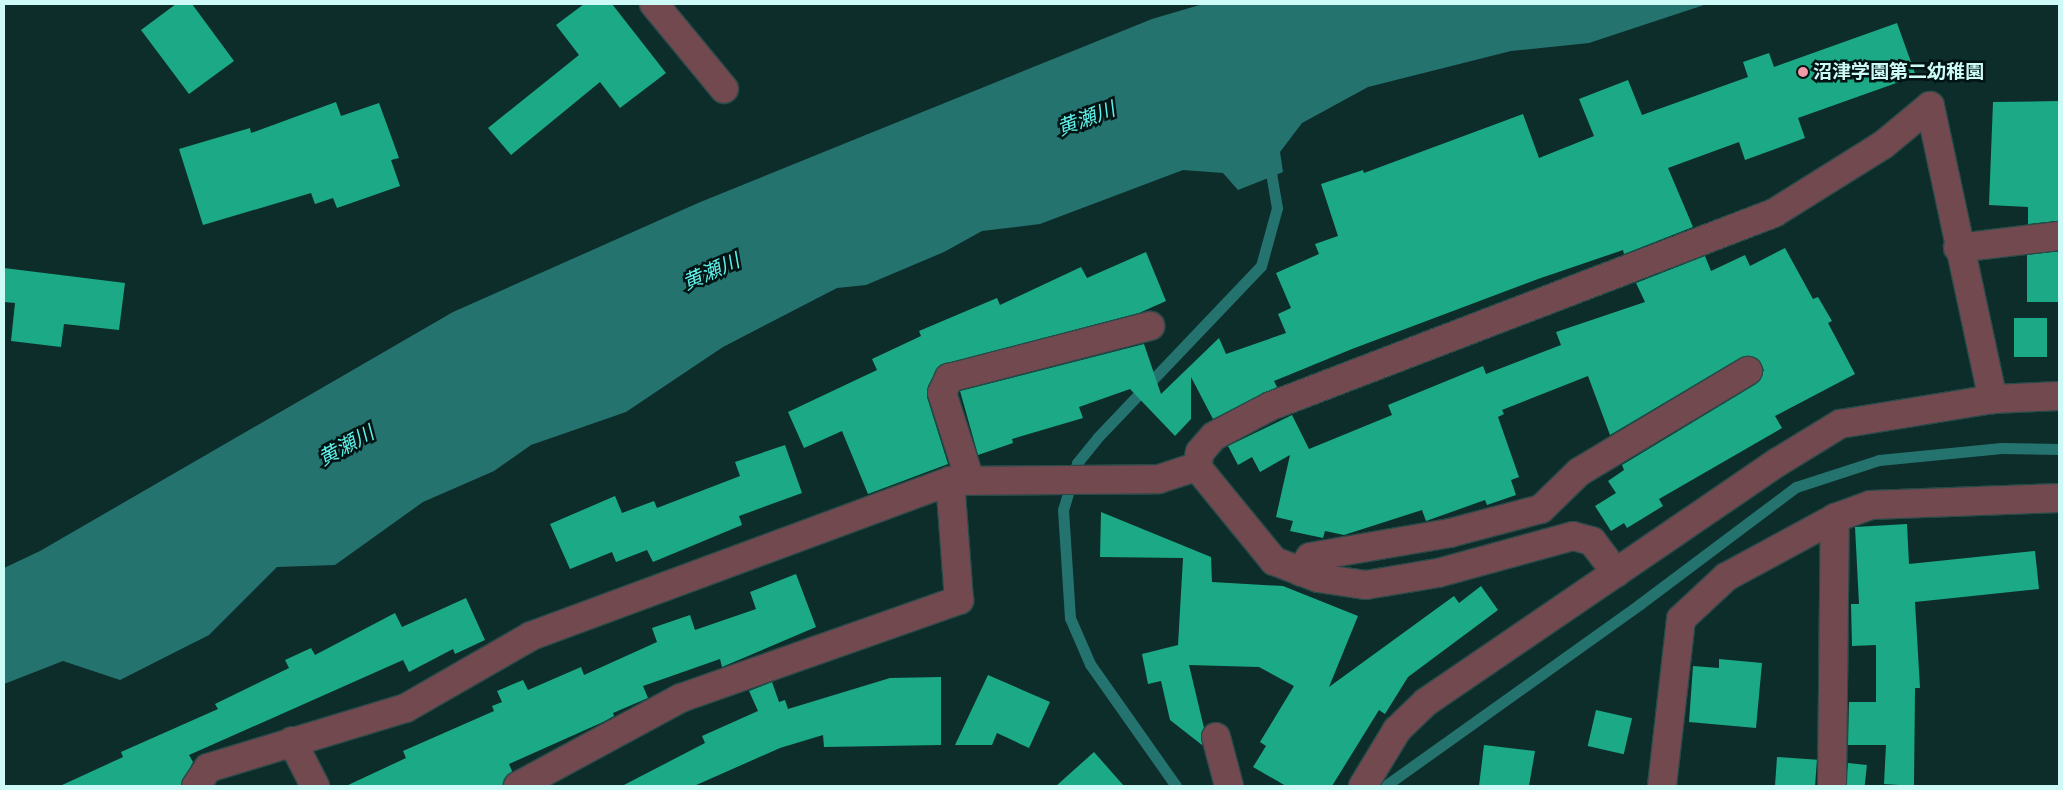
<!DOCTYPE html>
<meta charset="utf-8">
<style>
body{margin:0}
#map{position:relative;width:2063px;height:790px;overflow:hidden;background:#0d2d2b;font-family:Jost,"Noto Sans JP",sans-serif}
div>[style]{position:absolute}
.water>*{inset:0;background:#25736f}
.stream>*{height:11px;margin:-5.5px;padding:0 5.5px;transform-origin:5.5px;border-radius:5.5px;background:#25736f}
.building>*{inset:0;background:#1ca986;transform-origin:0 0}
.roads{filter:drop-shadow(1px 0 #284a48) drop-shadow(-1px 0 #284a48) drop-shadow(0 1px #284a48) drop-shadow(0 -1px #284a48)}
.minor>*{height:28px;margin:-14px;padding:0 14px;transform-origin:14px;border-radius:14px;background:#72494f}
.dots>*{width:14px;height:14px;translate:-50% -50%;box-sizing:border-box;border:2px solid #011413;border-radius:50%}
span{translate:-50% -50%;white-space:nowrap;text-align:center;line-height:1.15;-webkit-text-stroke:5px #011413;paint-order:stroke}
.poi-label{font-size:19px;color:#cdfaf7;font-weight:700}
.left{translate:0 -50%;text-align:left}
.water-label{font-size:20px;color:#5fefe7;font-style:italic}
.frame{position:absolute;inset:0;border:5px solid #cdfaf7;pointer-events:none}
</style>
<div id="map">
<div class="water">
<i style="clip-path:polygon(1203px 4px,1707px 4px,1589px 43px,1511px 51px,1368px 87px,1302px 123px,1280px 152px,1283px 172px,1238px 190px,1223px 173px,1183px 170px,1040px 224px,982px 231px,944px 252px,866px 285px,837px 288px,723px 347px,626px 412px,531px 445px,494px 471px,423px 502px,335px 565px,277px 567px,209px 635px,120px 680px,63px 661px,4px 684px,4px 568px,40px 551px,453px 312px,698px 203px,1152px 19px)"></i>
</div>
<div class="stream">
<i style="left:1176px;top:786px;width:149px;rotate:-125.2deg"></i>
<i style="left:1090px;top:664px;width:50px;rotate:-113.5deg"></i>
<i style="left:1070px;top:618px;width:108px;rotate:-93.7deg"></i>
<i style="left:1063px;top:510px;width:49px;rotate:-73.4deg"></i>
<i style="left:1077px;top:463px;width:33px;rotate:-51deg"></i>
<i style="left:1098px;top:437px;width:236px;rotate:-46.4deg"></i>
<i style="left:1261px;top:266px;width:60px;rotate:-74.6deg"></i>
<i style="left:1277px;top:208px;width:48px;rotate:-99.7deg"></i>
<i style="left:1385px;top:786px;width:313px;rotate:-35.5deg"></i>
<i style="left:1640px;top:604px;width:195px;rotate:-36.9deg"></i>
<i style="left:1796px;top:487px;width:87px;rotate:-18deg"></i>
<i style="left:1879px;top:460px;width:123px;rotate:-5.6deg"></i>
<i style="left:2001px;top:448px;width:58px;rotate:1deg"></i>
</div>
<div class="building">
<i style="clip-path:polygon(176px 4px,192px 4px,234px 61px,189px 94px,141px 30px)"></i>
<i style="clip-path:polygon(584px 4px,612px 4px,666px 73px,620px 108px,600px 82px,511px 155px,488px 128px,579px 55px,556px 25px)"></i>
<i style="clip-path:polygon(1897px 23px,1916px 76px,1798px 118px,1805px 138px,1745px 160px,1739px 142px,1668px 168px,1693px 227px,1624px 254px,1623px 250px,1538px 279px,1352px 349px,1274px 381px,1277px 387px,1213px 419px,1191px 377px,1191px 419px,1175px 436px,1130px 389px,1079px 407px,1083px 418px,1012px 439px,1013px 443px,978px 455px,960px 391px,1144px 344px,1161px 394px,1219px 338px,1226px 354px,1286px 333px,1278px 314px,1291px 308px,1276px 273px,1319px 254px,1315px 244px,1338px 236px,1321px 184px,1363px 170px,1364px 173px,1523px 114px,1539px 158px,1594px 136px,1579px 99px,1628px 80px,1642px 115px,1748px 77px,1743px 62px,1769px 53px,1774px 67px)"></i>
<i style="clip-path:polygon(2059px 101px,2059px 221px,2028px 224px,2028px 207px,1989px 205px,1993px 102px)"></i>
<i style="clip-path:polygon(336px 102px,341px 116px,379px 103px,399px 158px,391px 160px,400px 186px,337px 208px,333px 198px,315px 204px,311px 193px,203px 225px,179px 149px,250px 128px,251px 133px)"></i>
<i style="clip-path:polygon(1785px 248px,1813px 299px,1818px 297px,1832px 321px,1828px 323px,1855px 374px,1775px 416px,1782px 428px,1659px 499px,1663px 506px,1627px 528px,1624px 523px,1611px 531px,1595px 506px,1616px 493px,1608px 481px,1624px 470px,1622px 465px,1756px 384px,1764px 370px,1756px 358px,1740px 358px,1610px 435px,1588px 376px,1502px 410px,1504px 414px,1498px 417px,1519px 477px,1511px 480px,1516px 495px,1487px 505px,1485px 500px,1426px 521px,1422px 510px,1344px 535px,1325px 531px,1323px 538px,1290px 531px,1293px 521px,1276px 517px,1290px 455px,1260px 472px,1252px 457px,1238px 465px,1228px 446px,1292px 415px,1309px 449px,1392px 415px,1388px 405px,1483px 366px,1486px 374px,1561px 345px,1556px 332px,1645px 302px,1636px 283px,1705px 256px,1711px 271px,1745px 255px,1750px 266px)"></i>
<i style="clip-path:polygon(1146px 252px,1166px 301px,1139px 313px,939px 366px,928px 386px,927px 397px,948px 464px,868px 494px,842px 431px,804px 448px,788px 412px,877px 370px,872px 359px,921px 336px,919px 331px,997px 298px,1000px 305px,1081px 267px,1087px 278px)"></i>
<i style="left:2059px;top:252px;width:50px;height:32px;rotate:90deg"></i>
<i style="clip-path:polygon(4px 268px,125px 283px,119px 330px,64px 324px,61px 347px,11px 341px,15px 303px,4px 302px)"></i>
<i style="left:2014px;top:318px;width:33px;height:39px"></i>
<i style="clip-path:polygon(785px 445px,802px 493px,739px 516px,742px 525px,653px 562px,647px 550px,616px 562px,612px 552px,570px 569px,550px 524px,615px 496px,622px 513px,654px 501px,657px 508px,740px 476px,735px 462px)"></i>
<i style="clip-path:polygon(1101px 512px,1211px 557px,1212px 582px,1283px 586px,1358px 616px,1329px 687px,1454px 596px,1459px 603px,1481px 586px,1498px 610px,1408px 677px,1385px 714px,1379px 710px,1332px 786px,1286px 786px,1253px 767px,1266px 746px,1260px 742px,1294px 686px,1259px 667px,1189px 665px,1204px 728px,1202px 745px,1170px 720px,1161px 681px,1148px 684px,1142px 654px,1178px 645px,1183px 558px,1100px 557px)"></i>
<i style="clip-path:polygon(1907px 524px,1909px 564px,2035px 551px,2039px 589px,1915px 602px,1920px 688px,1915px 688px,1914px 786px,1884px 784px,1886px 745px,1848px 745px,1849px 702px,1876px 702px,1876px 645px,1852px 646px,1851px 604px,1859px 604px,1855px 527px)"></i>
<i style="clip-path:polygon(796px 574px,816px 627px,722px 667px,720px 659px,643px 686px,648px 698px,613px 713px,614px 716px,603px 722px,509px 764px,512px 771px,502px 786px,346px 786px,406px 758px,403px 751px,494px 711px,492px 706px,502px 702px,497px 691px,523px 680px,528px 690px,581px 667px,584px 675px,657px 642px,652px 628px,690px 615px,695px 630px,756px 609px,750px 592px)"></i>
<i style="clip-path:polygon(466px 598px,485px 640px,455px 654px,453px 649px,409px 672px,403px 660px,189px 755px,193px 762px,181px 786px,60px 786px,123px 757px,121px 752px,218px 709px,215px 704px,289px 668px,285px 660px,311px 648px,315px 655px,395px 613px,402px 627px)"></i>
<i style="clip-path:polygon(1719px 659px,1762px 663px,1756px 728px,1689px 722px,1693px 666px,1719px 668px)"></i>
<i style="clip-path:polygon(988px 675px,1050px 702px,1029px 748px,997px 733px,992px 745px,955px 745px)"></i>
<i style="clip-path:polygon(941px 677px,941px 745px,824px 747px,823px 735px,780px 748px,694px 786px,622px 786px,705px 743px,702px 736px,758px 711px,749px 691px,772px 682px,779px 702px,785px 700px,788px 709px,890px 678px)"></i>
<i style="left:1596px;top:710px;width:37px;height:37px;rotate:13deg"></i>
<i style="clip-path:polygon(1484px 745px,1535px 751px,1529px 786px,1479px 786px)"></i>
<i style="clip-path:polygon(1094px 752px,1124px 786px,1056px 786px)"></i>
<i style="left:1777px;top:757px;width:40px;height:29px;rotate:4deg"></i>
<i style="left:1848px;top:763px;width:19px;height:23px;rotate:6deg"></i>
</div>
<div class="roads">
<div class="minor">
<i style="left:654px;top:4px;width:110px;rotate:50.5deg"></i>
<i style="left:1958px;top:248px;width:102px;rotate:-6.8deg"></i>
<i style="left:1197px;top:467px;width:15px;rotate:-79deg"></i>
<i style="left:1200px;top:452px;width:21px;rotate:-49deg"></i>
<i style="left:1214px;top:436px;width:64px;rotate:-27.8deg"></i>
<i style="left:1271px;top:406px;width:539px;rotate:-20.99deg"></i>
<i style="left:1774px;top:213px;width:128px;rotate:-32deg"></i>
<i style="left:1883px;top:145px;width:61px;rotate:-39.7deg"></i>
<i style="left:1930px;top:106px;width:300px;rotate:77.9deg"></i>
<i style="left:970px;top:480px;width:91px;rotate:-107.8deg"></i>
<i style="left:942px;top:393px;width:17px;rotate:-65deg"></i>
<i style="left:949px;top:378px;width:208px;rotate:-14.5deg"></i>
<i style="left:1301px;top:572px;width:17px;rotate:-59deg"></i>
<i style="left:1310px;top:557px;width:142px;rotate:-9.7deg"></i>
<i style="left:1450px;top:533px;width:94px;rotate:-14.8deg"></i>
<i style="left:1541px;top:509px;width:53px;rotate:-44.2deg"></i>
<i style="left:1579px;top:472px;width:197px;rotate:-30.9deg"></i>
<i style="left:1216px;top:737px;width:51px;rotate:75.1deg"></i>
<i style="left:292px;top:741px;width:51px;rotate:62.9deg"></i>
<i style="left:196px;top:786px;width:22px;rotate:-56deg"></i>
<i style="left:208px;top:768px;width:207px;rotate:-16.9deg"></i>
<i style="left:406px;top:708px;width:144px;rotate:-29.9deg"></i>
<i style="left:531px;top:636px;width:447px;rotate:-20.3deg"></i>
<i style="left:950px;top:481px;width:209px;rotate:-0.5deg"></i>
<i style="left:1159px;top:479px;width:40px;rotate:-18deg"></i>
<i style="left:1197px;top:467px;width:122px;rotate:50.7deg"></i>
<i style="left:1274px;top:561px;width:47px;rotate:21.1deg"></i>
<i style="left:1318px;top:578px;width:49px;rotate:8.3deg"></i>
<i style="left:1366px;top:585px;width:73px;rotate:-9.5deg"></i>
<i style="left:1438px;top:573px;width:140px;rotate:-15.3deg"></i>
<i style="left:1573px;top:536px;width:20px;rotate:15deg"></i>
<i style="left:1592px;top:541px;width:40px;rotate:53deg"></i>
<i style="left:518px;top:786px;width:185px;rotate:-28.4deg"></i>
<i style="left:681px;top:698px;width:295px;rotate:-19.4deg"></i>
<i style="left:959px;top:600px;width:119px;rotate:-94.3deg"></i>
<i style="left:1363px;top:786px;width:66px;rotate:-58.7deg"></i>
<i style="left:1397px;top:730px;width:40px;rotate:-44deg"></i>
<i style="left:1426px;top:702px;width:426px;rotate:-34.3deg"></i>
<i style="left:1778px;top:462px;width:73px;rotate:-31.5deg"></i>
<i style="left:1840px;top:424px;width:155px;rotate:-9.3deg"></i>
<i style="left:1993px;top:399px;width:66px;rotate:-2.6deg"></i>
<i style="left:1662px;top:786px;width:168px;rotate:-83.5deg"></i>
<i style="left:1681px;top:619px;width:62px;rotate:-43deg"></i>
<i style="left:1726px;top:577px;width:124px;rotate:-28.4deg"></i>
<i style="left:1835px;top:518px;width:38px;rotate:-20deg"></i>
<i style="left:1871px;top:505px;width:188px;rotate:-2.1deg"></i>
<i style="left:1832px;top:786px;width:268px;rotate:-89.4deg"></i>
</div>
</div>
<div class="dots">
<i style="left:1803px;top:72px;background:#f39aa7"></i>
</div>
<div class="poi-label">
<span class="left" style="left:1813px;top:72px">沼津学園第二幼稚園</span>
</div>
<div class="water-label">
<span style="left:1086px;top:119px;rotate:-21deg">黄瀬川</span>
<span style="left:711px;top:272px;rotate:-24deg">黄瀬川</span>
<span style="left:346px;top:446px;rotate:-29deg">黄瀬川</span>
</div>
<div class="frame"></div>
</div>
